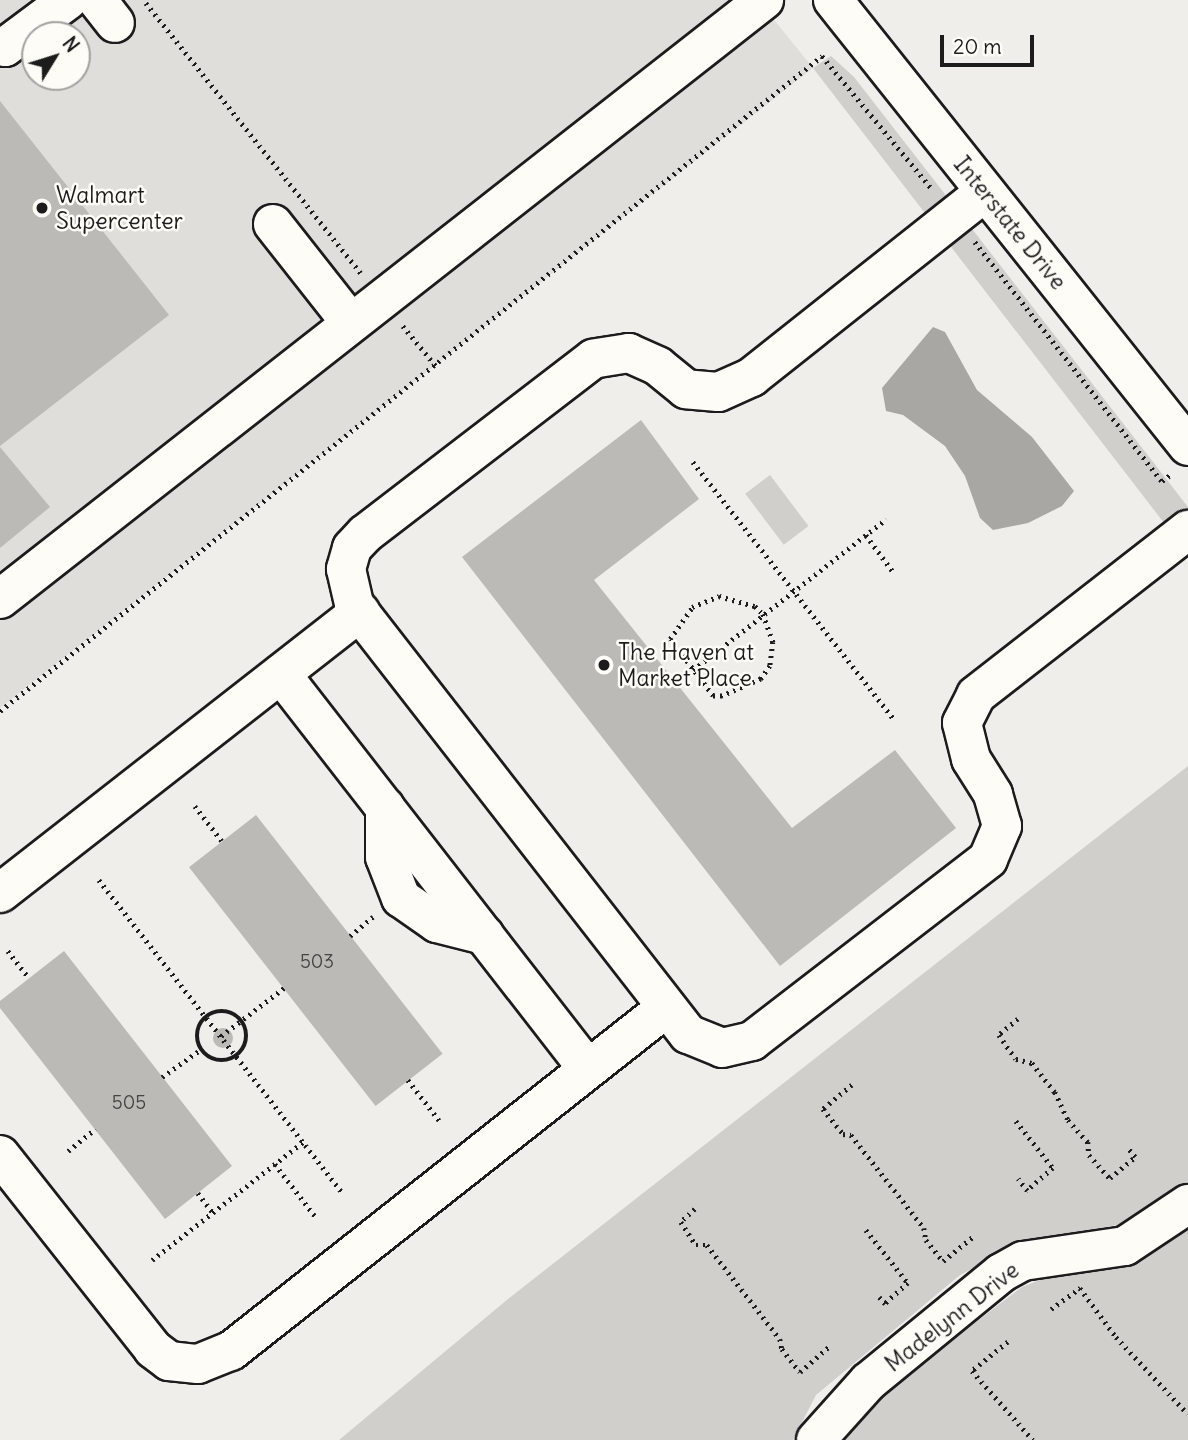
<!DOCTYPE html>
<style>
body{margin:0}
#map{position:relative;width:1188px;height:1440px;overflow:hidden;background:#f0eeea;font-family:Delius,sans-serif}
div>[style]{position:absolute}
.built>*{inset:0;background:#e0deda}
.green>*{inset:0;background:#d0cfcc;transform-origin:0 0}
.water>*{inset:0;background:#a8a7a3}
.building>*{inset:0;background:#bbbab6;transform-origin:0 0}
.round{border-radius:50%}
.path>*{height:4.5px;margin-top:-2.25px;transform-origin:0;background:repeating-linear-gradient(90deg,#1c1c1c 0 2px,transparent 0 7px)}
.path>.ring{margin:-2.25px;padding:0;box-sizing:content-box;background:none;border:4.5px solid #1c1c1c;border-radius:50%}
.roads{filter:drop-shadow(2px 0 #1c1c1c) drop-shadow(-2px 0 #1c1c1c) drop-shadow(0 2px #1c1c1c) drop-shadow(0 -2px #1c1c1c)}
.minor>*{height:38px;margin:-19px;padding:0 19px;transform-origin:19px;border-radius:19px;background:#fdfcf7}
.major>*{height:38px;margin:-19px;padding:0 19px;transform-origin:19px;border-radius:19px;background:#fdfcf7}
.dots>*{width:19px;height:19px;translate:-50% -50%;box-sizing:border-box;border:4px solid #fdfcf7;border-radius:50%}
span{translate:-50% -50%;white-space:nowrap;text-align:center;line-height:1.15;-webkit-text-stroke:5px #fdfcf7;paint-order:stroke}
.number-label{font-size:19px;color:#444442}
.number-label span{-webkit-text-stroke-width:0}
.poi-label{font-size:23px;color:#1c1c1c}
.left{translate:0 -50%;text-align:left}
.street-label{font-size:23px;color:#1c1c1c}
.north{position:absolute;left:21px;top:21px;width:70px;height:70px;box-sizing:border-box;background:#fdfcf7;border:2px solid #a3a29f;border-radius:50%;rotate:52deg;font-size:19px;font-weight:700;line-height:28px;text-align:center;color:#1c1c1c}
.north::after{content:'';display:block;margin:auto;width:24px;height:32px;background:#1c1c1c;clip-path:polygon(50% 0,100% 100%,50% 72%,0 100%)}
.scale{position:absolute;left:940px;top:35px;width:94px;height:32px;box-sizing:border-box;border:4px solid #1c1c1c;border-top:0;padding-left:9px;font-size:21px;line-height:24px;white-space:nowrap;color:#1c1c1c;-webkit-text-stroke:5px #fdfcf7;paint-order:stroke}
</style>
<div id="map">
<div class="built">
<i style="clip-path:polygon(evenodd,0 0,758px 0,813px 68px,0 708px,0 0,35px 35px,77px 35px,77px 77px,35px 77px,35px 35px)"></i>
</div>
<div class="green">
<i style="clip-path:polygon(831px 56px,854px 77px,1188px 507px,1188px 554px,813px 68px)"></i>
<i style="left:770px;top:475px;width:64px;height:31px;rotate:53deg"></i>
<i style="clip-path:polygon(1188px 766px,1188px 1181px,1122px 1224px,1019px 1244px,960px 1275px,816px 1395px,793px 1440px,339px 1440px,508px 1299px)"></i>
<i style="clip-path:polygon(1188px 1222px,1188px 1440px,839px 1440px,860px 1410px,1022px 1287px)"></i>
</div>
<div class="water">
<i style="clip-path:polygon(933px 327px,945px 332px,977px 390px,1032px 437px,1074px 491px,1062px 506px,1028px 523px,993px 530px,980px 518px,965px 476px,945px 446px,903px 415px,886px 411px,882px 388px)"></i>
</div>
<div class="building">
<i style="clip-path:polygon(0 101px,169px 315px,0 446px)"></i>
<i style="clip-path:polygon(641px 420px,699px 499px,594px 580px,792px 828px,895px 750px,956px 828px,780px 966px,462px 557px)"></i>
<i style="clip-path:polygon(0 447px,50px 507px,0 548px)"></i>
<i style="left:256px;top:815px;width:303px;height:85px;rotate:52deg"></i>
<i style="clip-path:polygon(64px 951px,232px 1166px,165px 1219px,0 1008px,0 1001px)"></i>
<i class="round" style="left:213px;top:1028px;width:20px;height:20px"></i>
</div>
<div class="path">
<i style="left:146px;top:3px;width:345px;rotate:51.5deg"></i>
<i style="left:975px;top:242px;width:303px;rotate:52deg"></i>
<i style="left:1162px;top:481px;width:10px;rotate:-37deg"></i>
<i style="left:403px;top:326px;width:52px;rotate:50.5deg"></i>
<i style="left:693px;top:462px;width:328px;rotate:52deg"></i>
<i style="left:866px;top:535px;width:47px;rotate:53.6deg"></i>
<i style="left:719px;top:596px;width:37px;rotate:16deg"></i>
<i style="left:755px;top:606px;width:11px;rotate:45deg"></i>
<i style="left:763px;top:614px;width:30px;rotate:70deg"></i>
<i style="left:773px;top:642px;width:24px;rotate:97deg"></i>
<i style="left:770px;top:666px;width:16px;rotate:125deg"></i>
<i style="left:761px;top:679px;width:43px;rotate:156.4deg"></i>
<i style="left:722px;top:696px;width:9px;rotate:180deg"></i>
<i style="left:713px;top:696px;width:71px;rotate:-127deg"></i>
<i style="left:670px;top:639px;width:39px;rotate:-55deg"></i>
<i style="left:692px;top:607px;width:29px;rotate:-22deg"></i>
<i style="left:693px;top:670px;width:245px;rotate:-38deg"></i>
<i style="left:0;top:711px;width:1051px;rotate:-38.55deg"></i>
<i style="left:822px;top:56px;width:173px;rotate:50.4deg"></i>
<i style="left:195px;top:806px;width:44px;rotate:52.4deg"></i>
<i style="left:99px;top:880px;width:397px;rotate:52.1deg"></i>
<i style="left:350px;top:936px;width:30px;rotate:-40deg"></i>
<i style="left:8px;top:951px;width:34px;rotate:52deg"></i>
<i class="ring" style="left:197px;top:1011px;width:45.5px;height:45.5px"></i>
<i style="left:1018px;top:1019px;width:25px;rotate:140deg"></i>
<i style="left:999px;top:1035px;width:29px;rotate:55deg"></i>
<i style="left:1016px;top:1059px;width:16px;rotate:14deg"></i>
<i style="left:1032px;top:1063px;width:37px;rotate:52deg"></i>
<i style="left:1055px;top:1092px;width:31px;rotate:65deg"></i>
<i style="left:1068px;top:1120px;width:30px;rotate:48deg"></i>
<i style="left:1088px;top:1142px;width:13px;rotate:86deg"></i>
<i style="left:1089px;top:1155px;width:31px;rotate:48deg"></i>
<i style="left:1110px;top:1178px;width:33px;rotate:-40deg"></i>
<i style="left:1135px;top:1157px;width:13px;rotate:-129deg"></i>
<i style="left:221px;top:1036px;width:79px;rotate:-37.3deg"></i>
<i style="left:162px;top:1077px;width:47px;rotate:-35.4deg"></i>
<i style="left:408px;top:1080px;width:51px;rotate:52.2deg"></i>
<i style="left:852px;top:1085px;width:38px;rotate:140deg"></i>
<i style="left:823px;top:1109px;width:32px;rotate:51deg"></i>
<i style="left:843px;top:1134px;width:8px;rotate:7deg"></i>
<i style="left:851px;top:1135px;width:118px;rotate:51.9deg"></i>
<i style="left:924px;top:1228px;width:12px;rotate:81deg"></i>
<i style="left:926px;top:1240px;width:27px;rotate:51deg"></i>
<i style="left:943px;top:1261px;width:38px;rotate:-39deg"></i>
<i style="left:1016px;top:1121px;width:60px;rotate:51.8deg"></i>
<i style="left:1053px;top:1168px;width:35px;rotate:139deg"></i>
<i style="left:1027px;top:1191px;width:15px;rotate:-127deg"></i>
<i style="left:68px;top:1151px;width:35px;rotate:-39deg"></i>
<i style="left:275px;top:1164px;width:66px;rotate:52.4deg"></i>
<i style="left:198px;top:1193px;width:25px;rotate:53deg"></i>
<i style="left:695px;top:1209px;width:19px;rotate:137deg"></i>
<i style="left:681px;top:1222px;width:27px;rotate:57deg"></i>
<i style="left:696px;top:1245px;width:11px"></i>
<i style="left:707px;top:1245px;width:119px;rotate:52.2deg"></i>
<i style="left:780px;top:1339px;width:10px;rotate:79deg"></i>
<i style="left:782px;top:1349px;width:29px;rotate:52deg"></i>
<i style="left:800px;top:1372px;width:41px;rotate:-41.1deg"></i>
<i style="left:866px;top:1230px;width:68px;rotate:51.6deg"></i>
<i style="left:908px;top:1283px;width:31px;rotate:138deg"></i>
<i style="left:885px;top:1304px;width:9px;rotate:-131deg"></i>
<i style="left:152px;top:1260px;width:192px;rotate:-38deg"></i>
<i style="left:1051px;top:1309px;width:36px;rotate:-36deg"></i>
<i style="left:1080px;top:1288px;width:61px;rotate:53.7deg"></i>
<i style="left:1116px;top:1337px;width:105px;rotate:46.9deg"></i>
<i style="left:1008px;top:1342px;width:46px;rotate:141.1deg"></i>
<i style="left:972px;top:1371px;width:92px;rotate:48.5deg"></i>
</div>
<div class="roads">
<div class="minor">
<i style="left:97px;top:0;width:29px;rotate:52deg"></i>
<i style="left:0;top:46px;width:5px;rotate:11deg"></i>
<i style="left:5px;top:47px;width:79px;rotate:-36.7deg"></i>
<i style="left:985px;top:192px;width:298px;rotate:141.6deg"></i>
<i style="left:752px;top:377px;width:37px;rotate:156deg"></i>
<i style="left:718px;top:392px;width:32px;rotate:-175deg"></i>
<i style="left:686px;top:389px;width:36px;rotate:-141deg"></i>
<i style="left:658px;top:366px;width:32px;rotate:-156deg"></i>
<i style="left:629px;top:353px;width:36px;rotate:171deg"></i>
<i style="left:593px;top:359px;width:287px;rotate:142.5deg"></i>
<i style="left:365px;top:534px;width:19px;rotate:133deg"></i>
<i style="left:352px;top:548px;width:22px;rotate:106deg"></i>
<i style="left:346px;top:569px;width:37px;rotate:77deg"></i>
<i style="left:354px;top:605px;width:544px;rotate:52.1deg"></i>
<i style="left:688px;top:1034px;width:37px;rotate:22deg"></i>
<i style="left:722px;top:1048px;width:31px;rotate:-13deg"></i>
<i style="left:752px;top:1041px;width:298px;rotate:-37.6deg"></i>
<i style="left:988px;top:859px;width:36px;rotate:-67deg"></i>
<i style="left:1002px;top:826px;width:33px;rotate:-106deg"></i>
<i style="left:993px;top:794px;width:41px;rotate:-122.2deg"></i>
<i style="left:971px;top:759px;width:37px;rotate:-104deg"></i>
<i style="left:962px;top:723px;width:31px;rotate:-63deg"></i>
<i style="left:976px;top:695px;width:269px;rotate:-37.9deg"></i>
<i style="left:273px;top:224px;width:126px;rotate:51.8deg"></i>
<i style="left:0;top:599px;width:971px;rotate:-38.1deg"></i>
<i style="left:281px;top:674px;width:500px;rotate:52.15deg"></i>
<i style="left:385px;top:807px;width:50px;rotate:90deg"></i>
<i style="left:385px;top:857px;width:44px;rotate:68.7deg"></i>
<i style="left:401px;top:898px;width:44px;rotate:34.8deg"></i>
<i style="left:437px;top:923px;width:49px;rotate:14.3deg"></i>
<i style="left:0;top:893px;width:457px;rotate:-38deg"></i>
<i style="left:0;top:1155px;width:247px;rotate:51.7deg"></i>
<i style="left:153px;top:1349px;width:20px;rotate:37deg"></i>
<i style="left:169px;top:1361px;width:29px;rotate:6deg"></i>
<i style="left:198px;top:1364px;width:35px;rotate:-22deg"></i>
<i style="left:231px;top:1351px;width:555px;rotate:-38.27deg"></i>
<i style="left:816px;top:1440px;width:78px;rotate:-48.1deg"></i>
<i style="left:868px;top:1382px;width:172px;rotate:-39.3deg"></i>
<i style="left:1001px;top:1273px;width:25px;rotate:-29deg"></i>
<i style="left:1023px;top:1261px;width:103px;rotate:-8.4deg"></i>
<i style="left:1125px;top:1246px;width:76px;rotate:-33.7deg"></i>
</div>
<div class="major">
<i style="left:833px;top:0;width:570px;rotate:51.48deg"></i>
</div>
</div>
<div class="dots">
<i style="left:42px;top:208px;background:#1c1c1c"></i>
<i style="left:604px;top:665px;background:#1c1c1c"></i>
</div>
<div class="number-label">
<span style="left:317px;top:962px">503</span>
<span style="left:129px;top:1103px">505</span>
</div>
<div class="poi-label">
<span class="left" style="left:56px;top:208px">Walmart<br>Supercenter</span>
<span class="left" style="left:618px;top:665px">The Haven at<br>Market Place</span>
</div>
<div class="street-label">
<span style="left:1010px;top:223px;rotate:51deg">Interstate Drive</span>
<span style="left:952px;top:1317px;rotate:-38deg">Madelynn Drive</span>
</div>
<div class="north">N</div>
<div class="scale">20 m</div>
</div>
